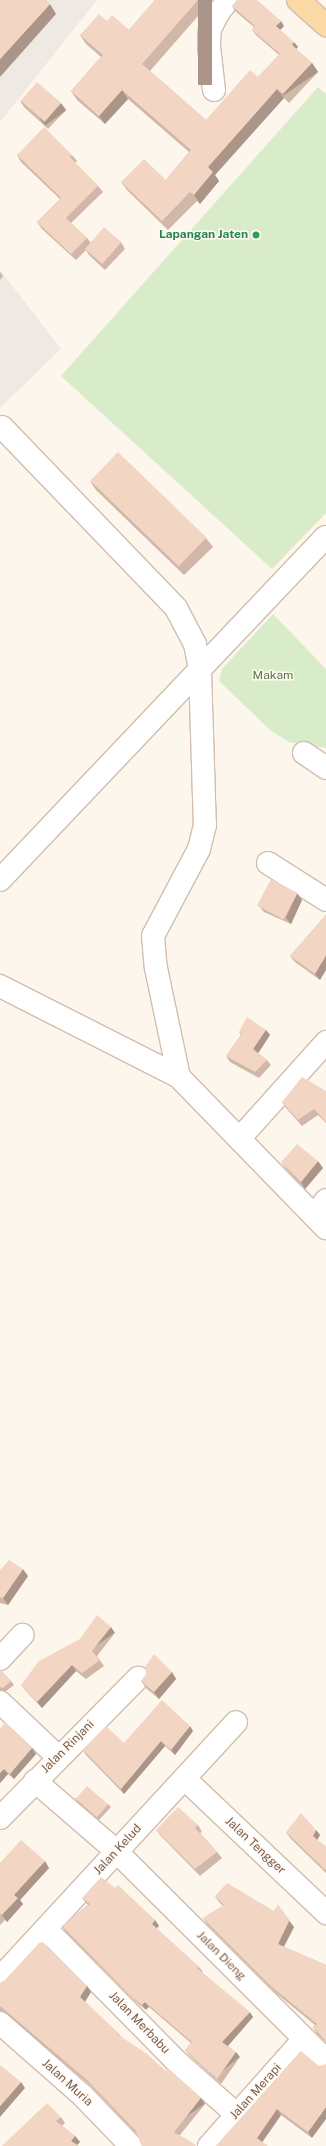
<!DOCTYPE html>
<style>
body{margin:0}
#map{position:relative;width:326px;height:2146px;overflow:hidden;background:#fdf6ec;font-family:"Public Sans",sans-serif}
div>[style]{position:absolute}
.industrial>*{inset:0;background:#efe9e4}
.green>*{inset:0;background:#d8ecc9}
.roads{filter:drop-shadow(1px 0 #d1beb0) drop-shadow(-1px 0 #d1beb0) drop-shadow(0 1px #d1beb0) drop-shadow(0 -1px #d1beb0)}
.minor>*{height:22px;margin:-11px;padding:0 11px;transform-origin:11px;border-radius:11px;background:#fff}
.major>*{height:22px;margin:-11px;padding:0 11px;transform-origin:11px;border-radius:11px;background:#fbd9a5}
.wall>*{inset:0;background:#d1b7a8}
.shaded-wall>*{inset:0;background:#aa9588;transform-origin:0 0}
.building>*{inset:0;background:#f3d5c3;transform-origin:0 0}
.dots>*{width:11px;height:11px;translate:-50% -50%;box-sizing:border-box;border:2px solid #fffaf3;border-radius:50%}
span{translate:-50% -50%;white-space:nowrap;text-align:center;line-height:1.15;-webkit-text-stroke:3px #fffaf3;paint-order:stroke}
.leisure-label{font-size:12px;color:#27864d;font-weight:700}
.right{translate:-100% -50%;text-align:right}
.park-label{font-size:12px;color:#537a41}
.street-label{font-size:12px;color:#7a5c4d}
</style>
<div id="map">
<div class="industrial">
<i style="clip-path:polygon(0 0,97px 0,0 122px)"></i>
<i style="clip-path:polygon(0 270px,61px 349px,0 408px)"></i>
</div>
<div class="green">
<i style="clip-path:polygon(318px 87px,326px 94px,326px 513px,272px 569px,61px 376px)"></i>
<i style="clip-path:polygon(273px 614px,326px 669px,326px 748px,289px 742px,270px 730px,219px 681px,222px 669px)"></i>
</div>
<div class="roads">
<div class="minor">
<i style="left:214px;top:90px;width:44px;rotate:-96.5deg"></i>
<i style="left:209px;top:46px;width:17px;rotate:-87deg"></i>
<i style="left:210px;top:29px;width:18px;rotate:-63deg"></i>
<i style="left:218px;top:13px;width:16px;rotate:-52deg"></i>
<i style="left:2px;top:427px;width:251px;rotate:46.1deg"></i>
<i style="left:176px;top:608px;width:41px;rotate:62.2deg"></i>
<i style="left:195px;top:644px;width:26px;rotate:79deg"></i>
<i style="left:200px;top:670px;width:155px;rotate:88.2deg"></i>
<i style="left:205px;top:825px;width:25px;rotate:104deg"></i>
<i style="left:199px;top:849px;width:98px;rotate:117.9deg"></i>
<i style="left:153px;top:936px;width:32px;rotate:85deg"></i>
<i style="left:156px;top:968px;width:111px;rotate:78.1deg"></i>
<i style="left:304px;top:753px;width:27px;rotate:34deg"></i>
<i style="left:268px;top:863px;width:69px;rotate:32.5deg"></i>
<i style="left:0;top:880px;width:473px;rotate:-46.5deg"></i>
<i style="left:0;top:986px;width:201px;rotate:26.9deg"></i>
<i style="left:179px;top:1077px;width:211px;rotate:45.8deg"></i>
<i style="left:240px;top:1138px;width:129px;rotate:-48.1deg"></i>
<i style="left:314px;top:1216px;width:20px;rotate:-53deg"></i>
<i style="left:0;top:1659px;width:33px;rotate:-47deg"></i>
<i style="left:0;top:1702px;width:80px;rotate:43.5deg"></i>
<i style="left:185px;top:1779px;width:195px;rotate:43.5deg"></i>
<i style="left:35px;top:1781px;width:107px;rotate:40.8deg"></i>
<i style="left:116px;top:1851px;width:296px;rotate:44.9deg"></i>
<i style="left:0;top:1818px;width:197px;rotate:-45.4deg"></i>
<i style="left:46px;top:1929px;width:184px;rotate:45.4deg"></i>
<i style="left:175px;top:2060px;width:81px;rotate:41.5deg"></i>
<i style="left:0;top:1978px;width:348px;rotate:-47.3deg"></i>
<i style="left:0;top:2023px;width:109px;rotate:41.3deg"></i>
<i style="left:82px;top:2095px;width:71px;rotate:46.1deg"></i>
<i style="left:209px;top:2146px;width:143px;rotate:-48.4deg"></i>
</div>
<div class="major">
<i style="left:298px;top:0;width:38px;rotate:42deg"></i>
</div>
</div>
<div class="wall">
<i style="clip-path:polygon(155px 0,212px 0,150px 71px,206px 120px,258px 77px,279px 55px,256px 35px,252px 30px,254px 27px,235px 11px,232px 6px,284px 26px,280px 30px,298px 47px,296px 49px,312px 63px,318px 72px,289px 103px,284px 98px,215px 175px,219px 181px,200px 204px,197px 201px,168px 230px,128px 191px,121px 182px,166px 180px,189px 152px,128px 99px,105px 124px,77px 100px,71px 91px,101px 57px,86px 44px,80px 35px,107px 21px,129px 30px)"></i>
<i style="clip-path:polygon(20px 101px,66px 110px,48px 129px,24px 107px)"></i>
<i style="clip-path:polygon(17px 155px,72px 155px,77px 161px,75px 163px,98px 186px,103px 192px,71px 223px,87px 238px,90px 242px,121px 242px,125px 249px,105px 270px,89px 255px,86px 250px,76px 260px,42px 229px,37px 222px,60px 199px,21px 162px)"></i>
<i style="clip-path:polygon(0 272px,3px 276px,0 280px)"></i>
<i style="clip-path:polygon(90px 481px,206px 538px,213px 547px,184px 575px,96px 490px)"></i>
<i style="clip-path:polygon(302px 900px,291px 924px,264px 912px,259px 906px)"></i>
<i style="clip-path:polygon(326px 915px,320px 980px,295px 962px,290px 956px)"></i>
<i style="clip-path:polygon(266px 1030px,270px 1035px,258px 1053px,267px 1060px,271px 1065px,259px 1078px,230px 1062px,226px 1056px,241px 1035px,239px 1032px)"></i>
<i style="clip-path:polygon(326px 1091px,326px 1123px,318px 1115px,302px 1126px,286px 1108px,282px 1102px)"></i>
<i style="clip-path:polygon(281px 1162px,323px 1168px,305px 1189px,286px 1169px)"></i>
<i style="clip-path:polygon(0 1570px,28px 1576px,8px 1605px,0 1603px)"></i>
<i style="clip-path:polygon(115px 1633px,97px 1656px,104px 1666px,86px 1679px,76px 1671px,42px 1708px,26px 1691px,21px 1685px)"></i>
<i style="clip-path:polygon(0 1670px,11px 1681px,14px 1685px,6px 1691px,0 1691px)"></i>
<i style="clip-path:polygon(172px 1672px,176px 1679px,159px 1699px,146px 1688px,141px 1681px)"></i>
<i style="clip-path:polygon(0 1729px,36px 1754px,14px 1779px,8px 1774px,0 1783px)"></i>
<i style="clip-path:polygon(193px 1731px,175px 1755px,165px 1746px,124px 1794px,86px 1755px,83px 1750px)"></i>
<i style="clip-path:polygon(75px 1798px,108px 1804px,111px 1807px,99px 1820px,78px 1802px)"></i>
<i style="clip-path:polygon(198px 1825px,202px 1832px,200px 1833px,217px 1852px,222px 1858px,200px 1876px,161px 1836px,156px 1830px)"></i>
<i style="clip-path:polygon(316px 1830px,320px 1835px,317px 1840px,326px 1847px,326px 1873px,290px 1838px,286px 1832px)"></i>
<i style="clip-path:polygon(0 1863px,49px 1868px,20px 1900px,23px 1904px,7px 1922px,5px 1920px,0 1925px)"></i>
<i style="clip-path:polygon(215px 1896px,274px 1911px,278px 1905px,294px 1927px,284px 1947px,326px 1965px,326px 2042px,317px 2034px,313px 2027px,315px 2025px,276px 1993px,207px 1924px,203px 1918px,223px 1906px,219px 1902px)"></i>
<i style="clip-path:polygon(82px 1898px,155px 1920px,159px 1926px,156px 1928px,199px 1967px,203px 1972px,202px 1973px,253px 2017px,228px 2046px,240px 2057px,221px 2084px,189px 2055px,185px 2050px,191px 2043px,149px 2007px,146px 2010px,136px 2002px,66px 1932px,62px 1926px,88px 1905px)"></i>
<i style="clip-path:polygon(0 1983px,87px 1986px,91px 1992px,85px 2002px,118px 2033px,122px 2038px,166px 2071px,205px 2104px,180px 2135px,137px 2134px,91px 2086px,3px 2011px,0 2011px)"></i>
<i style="clip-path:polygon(301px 2051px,312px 2138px,281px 2115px,262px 2142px,216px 2146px)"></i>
<i style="clip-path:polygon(61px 2117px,65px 2123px,62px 2126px,75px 2136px,80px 2142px,77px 2145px,2px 2146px)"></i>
</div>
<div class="shaded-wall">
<i style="left:198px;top:0;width:14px;height:85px"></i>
<i style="clip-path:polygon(50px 4px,56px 14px,0 77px,0 59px)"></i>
<i style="clip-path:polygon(281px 21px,284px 26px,279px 31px,276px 26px)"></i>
<i style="clip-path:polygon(294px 42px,298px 47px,286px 60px,282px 56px)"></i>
<i style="left:312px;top:63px;width:11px;height:42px;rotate:56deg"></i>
<i style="clip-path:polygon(277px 89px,284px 98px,215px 175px,219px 181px,200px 204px,194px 195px,208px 167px)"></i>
<i style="clip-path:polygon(122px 90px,128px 99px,105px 124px,99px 116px)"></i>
<i style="left:61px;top:103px;width:9px;height:26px;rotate:54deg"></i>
<i style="clip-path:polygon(297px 893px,302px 900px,291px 924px,286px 918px)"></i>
<i style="clip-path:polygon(326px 955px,326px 970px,320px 980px,315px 974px)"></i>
<i style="clip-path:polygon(266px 1030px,270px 1035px,257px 1055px,253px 1049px)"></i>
<i style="clip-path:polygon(318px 1161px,323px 1168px,305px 1189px,301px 1182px)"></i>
<i style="clip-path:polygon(23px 1569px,28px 1576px,8px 1605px,3px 1598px)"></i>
<i style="left:111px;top:1627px;width:7px;height:31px;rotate:56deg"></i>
<i style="clip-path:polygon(72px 1665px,76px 1671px,42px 1708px,37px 1702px)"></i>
<i style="clip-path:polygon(172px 1672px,176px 1679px,159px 1699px,154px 1692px)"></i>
<i style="clip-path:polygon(190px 1726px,193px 1731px,175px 1755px,171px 1750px)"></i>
<i style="clip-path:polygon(161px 1741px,165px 1746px,124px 1794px,121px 1789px)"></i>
<i style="clip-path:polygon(32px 1748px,36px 1754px,14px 1779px,10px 1774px)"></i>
<i style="clip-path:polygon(4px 1769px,8px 1774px,0 1783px,0 1773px)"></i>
<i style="clip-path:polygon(316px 1830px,320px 1835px,316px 1842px,313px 1836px)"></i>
<i style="clip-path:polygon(45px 1861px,49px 1868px,20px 1900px,23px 1904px,7px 1922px,2px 1915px,14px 1895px)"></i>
<i style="clip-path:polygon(155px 1920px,159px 1926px,155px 1930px,152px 1924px)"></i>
<i style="clip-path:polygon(289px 1921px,294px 1927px,282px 1950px,278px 1944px)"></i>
<i style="clip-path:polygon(87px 1986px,91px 1992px,84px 2003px,80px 1997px)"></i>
<i style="left:145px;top:2002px;width:6px;height:4px;rotate:51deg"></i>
<i style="clip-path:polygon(250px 2012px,253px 2017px,226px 2048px,222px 2042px)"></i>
<i style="left:236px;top:2052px;width:6px;height:33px;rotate:51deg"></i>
<i style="clip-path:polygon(21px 2082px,25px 2088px,0 2117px,0 2106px)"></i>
<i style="left:201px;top:2098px;width:7px;height:43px;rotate:56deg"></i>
<i style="clip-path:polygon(326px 2107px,326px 2119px,312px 2138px,308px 2132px)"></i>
<i style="clip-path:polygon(277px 2109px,281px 2115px,261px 2144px,257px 2138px)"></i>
<i style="clip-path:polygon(75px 2136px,80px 2142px,76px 2146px,71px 2141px)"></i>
</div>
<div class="building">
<i style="clip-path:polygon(0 0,46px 0,50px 4px,0 59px)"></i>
<i style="clip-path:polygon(155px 0,198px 0,142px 64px,206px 120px,250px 70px,258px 77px,290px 43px,312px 63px,283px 94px,277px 89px,208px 167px,213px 172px,194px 195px,190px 192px,162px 221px,121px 182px,144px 159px,166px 180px,191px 150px,122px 90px,99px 116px,71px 91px,103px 55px,80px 35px,99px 14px,107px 21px,112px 15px,129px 30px)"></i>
<i style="clip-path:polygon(237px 0,257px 0,281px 21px,276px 26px,294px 42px,292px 45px,290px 43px,280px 54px,252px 30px,255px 26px,232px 6px)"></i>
<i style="left:37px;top:82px;width:32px;height:25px;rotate:41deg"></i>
<i style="clip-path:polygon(44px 127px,72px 155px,70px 157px,98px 186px,66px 218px,87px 238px,71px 254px,37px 222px,61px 198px,17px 155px)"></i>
<i style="left:104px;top:227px;width:23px;height:29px;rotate:41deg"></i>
<i style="left:118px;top:452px;width:123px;height:40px;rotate:44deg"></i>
<i style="left:271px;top:879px;width:30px;height:30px;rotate:28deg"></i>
<i style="clip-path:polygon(326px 915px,326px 955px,315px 974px,290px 956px)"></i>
<i style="clip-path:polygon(247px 1017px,266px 1030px,253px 1049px,267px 1060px,255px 1072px,226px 1056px,242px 1034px,239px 1032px)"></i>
<i style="clip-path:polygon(302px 1077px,326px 1091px,326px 1122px,314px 1109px,298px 1120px,282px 1102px)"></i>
<i style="clip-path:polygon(297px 1144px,318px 1161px,301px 1182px,281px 1162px)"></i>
<i style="clip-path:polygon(9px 1560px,23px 1569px,3px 1598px,0 1597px,0 1570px)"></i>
<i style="clip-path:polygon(97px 1615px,111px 1627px,92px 1651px,100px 1660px,82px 1673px,72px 1665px,37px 1702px,21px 1685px,39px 1661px,80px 1639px)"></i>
<i style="clip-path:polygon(154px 1654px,172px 1672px,154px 1692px,141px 1681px,146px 1674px,145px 1667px)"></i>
<i style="clip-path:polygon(0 1670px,11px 1681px,3px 1688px,0 1687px)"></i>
<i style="clip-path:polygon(162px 1700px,190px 1726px,171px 1750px,161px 1741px,121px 1789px,83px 1750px,106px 1726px,124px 1743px)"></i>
<i style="clip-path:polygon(5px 1722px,32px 1748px,10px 1774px,4px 1769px,0 1773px,0 1729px)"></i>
<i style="left:87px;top:1786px;width:28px;height:17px;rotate:41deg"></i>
<i style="clip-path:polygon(178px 1807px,198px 1825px,195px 1828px,217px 1852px,195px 1869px,156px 1830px)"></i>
<i style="clip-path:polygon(301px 1813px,316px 1830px,313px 1836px,326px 1847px,326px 1869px,325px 1870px,286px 1832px)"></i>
<i style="clip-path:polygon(21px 1840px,45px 1861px,14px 1895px,18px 1898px,2px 1915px,1px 1914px,0 1914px,0 1863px)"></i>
<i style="clip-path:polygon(101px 1877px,115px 1888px,118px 1885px,155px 1920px,152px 1924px,199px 1967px,197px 1968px,250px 2012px,222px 2042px,236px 2052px,217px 2079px,185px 2050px,192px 2042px,145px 2002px,142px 2005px,132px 1997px,62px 1926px,90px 1904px,82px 1898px)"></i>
<i style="clip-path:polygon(227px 1883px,274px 1911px,278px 1905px,289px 1921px,278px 1944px,326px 1965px,326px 2041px,313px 2027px,317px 2024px,272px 1987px,203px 1918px,224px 1905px,215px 1896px)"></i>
<i style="clip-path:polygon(43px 1942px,87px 1986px,80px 1997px,118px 2033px,117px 2034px,147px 2054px,166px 2071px,168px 2068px,201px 2098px,174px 2132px,193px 2143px,196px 2146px,142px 2146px,141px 2145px,136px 2131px,87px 2080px,0 2006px,0 1983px,5px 1980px,39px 1943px)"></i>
<i style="clip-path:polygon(301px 2051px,319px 2066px,326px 2064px,326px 2107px,308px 2132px,277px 2109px,257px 2138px,268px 2146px,216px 2146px)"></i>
<i style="clip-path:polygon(0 2065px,21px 2082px,0 2106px)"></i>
<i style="clip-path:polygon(47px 2103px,61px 2117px,56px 2121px,75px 2136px,71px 2141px,79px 2146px,2px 2146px)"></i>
</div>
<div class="dots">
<i style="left:256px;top:235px;background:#2e9e5b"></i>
</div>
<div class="leisure-label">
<span class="right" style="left:248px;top:235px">Lapangan Jaten</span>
</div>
<div class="park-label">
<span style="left:273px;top:676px">Makam</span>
</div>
<div class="street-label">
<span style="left:68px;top:1747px;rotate:-45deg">Jalan Rinjani</span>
<span style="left:255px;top:1846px;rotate:43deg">Jalan Tengger</span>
<span style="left:118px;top:1850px;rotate:-47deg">Jalan Kelud</span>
<span style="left:221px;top:1956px;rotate:45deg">Jalan Dieng</span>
<span style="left:139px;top:2023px;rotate:46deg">Jalan Merbabu</span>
<span style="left:67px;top:2083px;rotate:42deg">Jalan Muria</span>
<span style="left:256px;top:2092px;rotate:-48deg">Jalan Merapi</span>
</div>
</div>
